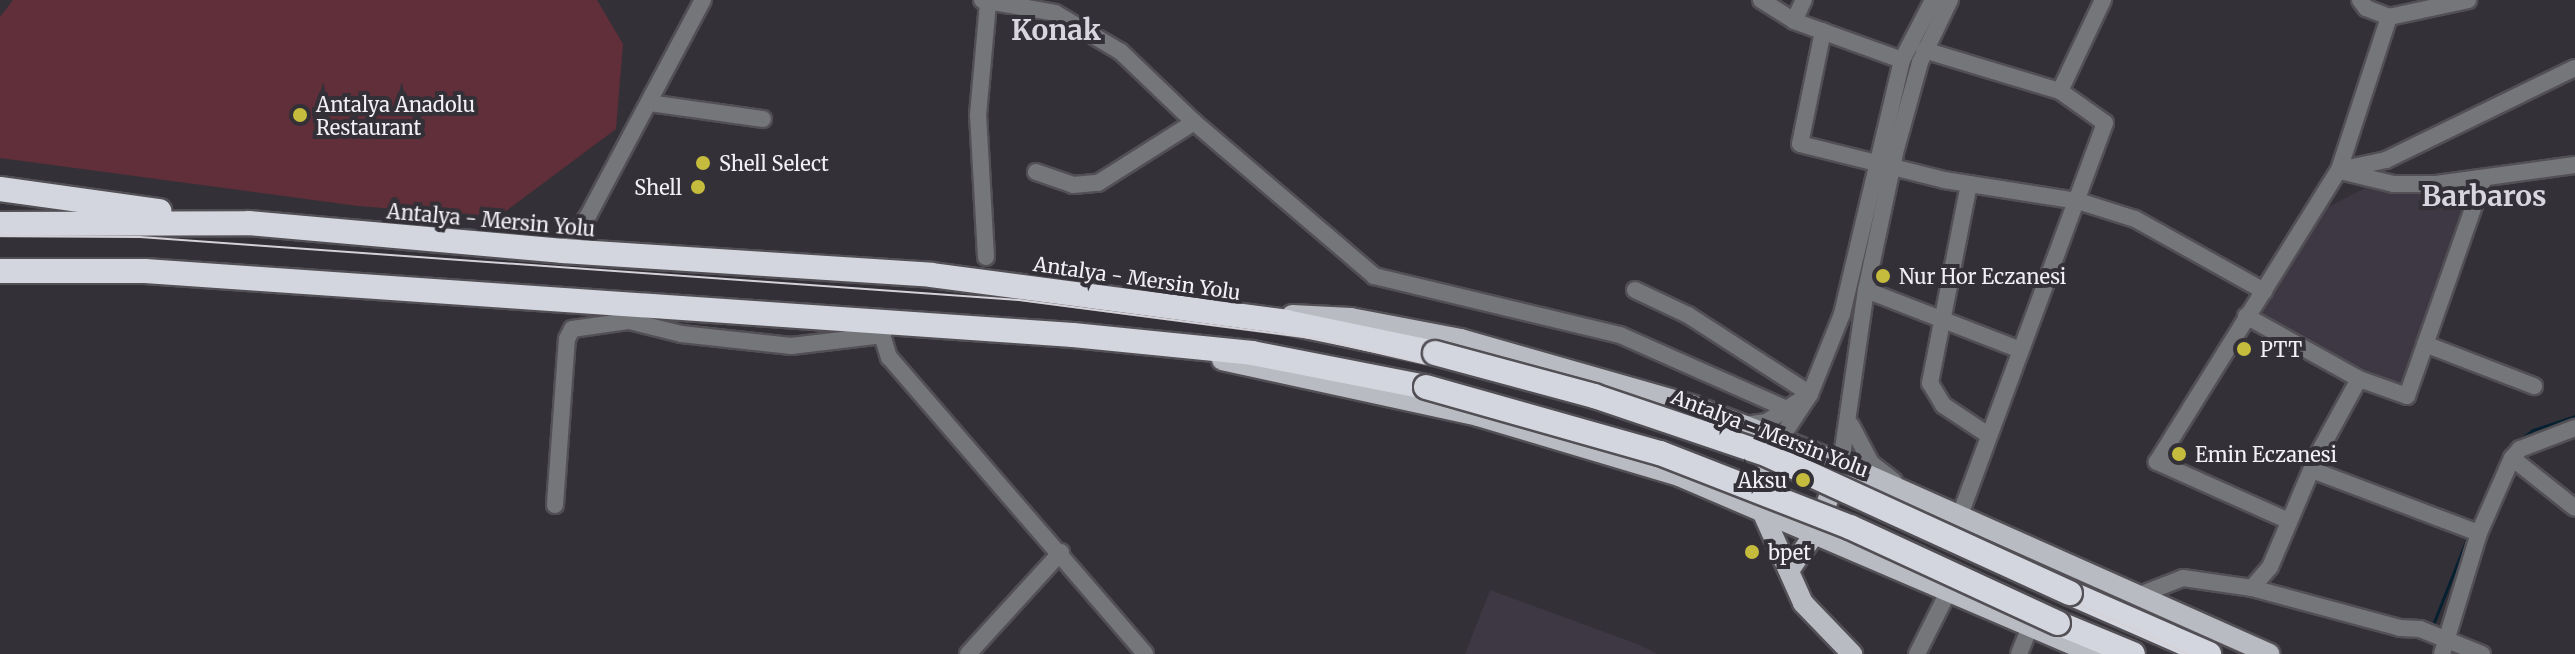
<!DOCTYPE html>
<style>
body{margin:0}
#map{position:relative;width:2575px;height:654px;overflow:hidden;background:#333037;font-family:Merriweather,serif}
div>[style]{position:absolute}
.built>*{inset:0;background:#3d3844}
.green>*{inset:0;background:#602f39}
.stream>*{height:3px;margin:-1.5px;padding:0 1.5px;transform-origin:1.5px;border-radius:1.5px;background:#052030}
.roads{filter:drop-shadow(2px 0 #524f55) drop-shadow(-2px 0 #524f55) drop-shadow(0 2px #524f55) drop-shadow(0 -2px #524f55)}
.minor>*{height:16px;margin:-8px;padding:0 8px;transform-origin:8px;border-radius:8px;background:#75767a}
.major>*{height:20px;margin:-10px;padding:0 10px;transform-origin:10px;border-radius:10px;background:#b9bbc2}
.highway>*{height:24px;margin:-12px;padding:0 12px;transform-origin:12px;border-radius:12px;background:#d4d6df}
.tram>*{height:2px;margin:-1px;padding:0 1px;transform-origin:1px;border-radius:1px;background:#d4d2d8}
.bridges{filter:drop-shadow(2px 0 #524f55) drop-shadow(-2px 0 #524f55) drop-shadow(0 2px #524f55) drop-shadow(0 -2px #524f55)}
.highway-bridge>*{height:24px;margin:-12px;padding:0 12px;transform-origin:12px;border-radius:12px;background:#d4d6df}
.dots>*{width:22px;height:22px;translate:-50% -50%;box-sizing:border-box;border:4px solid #333037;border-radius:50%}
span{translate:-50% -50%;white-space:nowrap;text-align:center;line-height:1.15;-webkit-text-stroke:8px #333037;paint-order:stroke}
.poi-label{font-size:20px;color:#f2f0f5}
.left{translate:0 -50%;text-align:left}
.right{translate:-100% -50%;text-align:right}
.street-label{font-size:20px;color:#f2f0f5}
.district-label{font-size:28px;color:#d9d5de;font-weight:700}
</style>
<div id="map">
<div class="built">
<i style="clip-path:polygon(2365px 188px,2471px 194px,2402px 388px,2260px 317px,2328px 207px)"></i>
<i style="clip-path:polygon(1490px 590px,1640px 645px,1657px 654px,1465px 654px)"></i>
</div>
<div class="green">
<i style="clip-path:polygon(13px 0,597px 0,623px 44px,616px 129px,498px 217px,358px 206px,0 158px,0 17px)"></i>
</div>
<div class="stream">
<i style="left:2473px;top:525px;width:85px;rotate:-64.9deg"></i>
<i style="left:2509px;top:448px;width:30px;rotate:-37deg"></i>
<i style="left:2533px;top:430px;width:44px;rotate:-18.4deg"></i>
<i style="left:2434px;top:622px;width:92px;rotate:-68.4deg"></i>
</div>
<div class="roads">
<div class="minor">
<i style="left:982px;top:0;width:74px;rotate:10.1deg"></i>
<i style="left:1055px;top:13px;width:77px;rotate:30.6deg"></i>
<i style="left:1121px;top:52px;width:101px;rotate:43.8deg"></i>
<i style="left:1194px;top:122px;width:237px;rotate:40.5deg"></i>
<i style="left:1374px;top:276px;width:253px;rotate:13.5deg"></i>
<i style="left:1620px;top:335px;width:185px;rotate:23.9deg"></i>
<i style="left:1761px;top:0;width:39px;rotate:32deg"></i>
<i style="left:1794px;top:21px;width:115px;rotate:19.9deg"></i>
<i style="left:2360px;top:0;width:10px;rotate:53deg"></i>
<i style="left:2366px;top:8px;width:25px;rotate:21deg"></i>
<i style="left:1794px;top:21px;width:23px;rotate:-65deg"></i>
<i style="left:1823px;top:31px;width:115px;rotate:101.5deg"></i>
<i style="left:1800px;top:144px;width:148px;rotate:14deg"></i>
<i style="left:1944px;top:180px;width:136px;rotate:8.9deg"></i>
<i style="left:2078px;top:201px;width:60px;rotate:17.5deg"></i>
<i style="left:2135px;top:219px;width:148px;rotate:29.2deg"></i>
<i style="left:1924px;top:50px;width:142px;rotate:16.8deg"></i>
<i style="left:2060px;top:91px;width:55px;rotate:35.4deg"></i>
<i style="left:2105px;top:123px;width:420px;rotate:110.3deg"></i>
<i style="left:2060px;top:91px;width:101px;rotate:-64.7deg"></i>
<i style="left:649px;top:103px;width:115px;rotate:8deg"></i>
<i style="left:2339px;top:170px;width:48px;rotate:-12deg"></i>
<i style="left:2386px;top:160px;width:210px;rotate:-26deg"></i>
<i style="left:1036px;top:172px;width:39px;rotate:19deg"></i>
<i style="left:1073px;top:185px;width:25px;rotate:-5deg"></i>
<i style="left:1098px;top:183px;width:114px;rotate:-32.4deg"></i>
<i style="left:2344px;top:172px;width:51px;rotate:13.5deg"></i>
<i style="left:2394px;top:184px;width:42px"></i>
<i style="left:2436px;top:184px;width:140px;rotate:-7.8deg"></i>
<i style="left:1969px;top:184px;width:203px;rotate:101.1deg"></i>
<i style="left:1930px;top:383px;width:26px;rotate:59deg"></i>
<i style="left:1943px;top:405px;width:54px;rotate:33.7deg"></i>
<i style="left:563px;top:251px;width:43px;rotate:-54.5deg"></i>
<i style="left:588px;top:216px;width:245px;rotate:-62deg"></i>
<i style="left:986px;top:257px;width:142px;rotate:-93.2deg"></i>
<i style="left:978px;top:115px;width:113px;rotate:-84.9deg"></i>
<i style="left:1635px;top:290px;width:59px;rotate:25.3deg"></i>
<i style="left:1688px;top:315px;width:145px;rotate:32.9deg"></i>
<i style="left:1810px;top:394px;width:52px;rotate:147.5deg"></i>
<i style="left:1766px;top:422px;width:21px;rotate:172deg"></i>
<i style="left:1866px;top:290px;width:166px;rotate:21.2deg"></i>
<i style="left:2246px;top:316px;width:129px;rotate:29.1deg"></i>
<i style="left:2359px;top:379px;width:85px;rotate:118.7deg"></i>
<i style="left:2318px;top:454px;width:123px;rotate:113deg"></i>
<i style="left:2270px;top:567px;width:28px;rotate:131deg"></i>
<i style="left:879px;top:325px;width:34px;rotate:73deg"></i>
<i style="left:889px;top:357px;width:392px;rotate:49.2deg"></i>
<i style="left:2425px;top:344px;width:117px;rotate:21.1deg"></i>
<i style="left:2359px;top:379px;width:51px;rotate:19.5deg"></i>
<i style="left:2407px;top:396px;width:229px;rotate:-70.6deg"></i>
<i style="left:1851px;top:425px;width:43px;rotate:62.2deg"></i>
<i style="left:1871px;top:463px;width:29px;rotate:38deg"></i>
<i style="left:1781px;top:438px;width:53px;rotate:-56.6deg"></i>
<i style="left:1810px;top:394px;width:86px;rotate:-68.2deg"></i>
<i style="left:1842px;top:314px;width:261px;rotate:-76.7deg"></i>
<i style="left:1902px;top:60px;width:68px;rotate:-62.7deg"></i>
<i style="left:2512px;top:458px;width:80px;rotate:38.4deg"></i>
<i style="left:1841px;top:463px;width:175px;rotate:-81.8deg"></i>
<i style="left:1866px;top:290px;width:140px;rotate:-78deg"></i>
<i style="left:1895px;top:153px;width:94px;rotate:-74.6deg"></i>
<i style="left:1920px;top:62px;width:69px;rotate:-64.2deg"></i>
<i style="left:2312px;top:470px;width:178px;rotate:20.7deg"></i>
<i style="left:555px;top:505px;width:166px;rotate:-85.9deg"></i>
<i style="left:567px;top:339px;width:11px;rotate:-63deg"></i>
<i style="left:572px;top:329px;width:58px;rotate:-8deg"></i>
<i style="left:629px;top:321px;width:54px;rotate:14deg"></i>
<i style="left:681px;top:334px;width:111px;rotate:6.2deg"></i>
<i style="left:791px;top:346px;width:93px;rotate:-6.8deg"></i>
<i style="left:2289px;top:521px;width:145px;rotate:-155.9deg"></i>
<i style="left:2157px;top:462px;width:344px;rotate:-58.1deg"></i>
<i style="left:2339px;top:170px;width:161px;rotate:-71.9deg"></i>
<i style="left:2389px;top:17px;width:81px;rotate:-12.1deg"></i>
<i style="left:2137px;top:596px;width:49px;rotate:-21.4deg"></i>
<i style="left:2183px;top:578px;width:70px;rotate:8.2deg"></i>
<i style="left:2252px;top:588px;width:153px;rotate:15.1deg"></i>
<i style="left:2400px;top:628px;width:20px;rotate:3deg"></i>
<i style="left:2420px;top:629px;width:67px;rotate:22deg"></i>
<i style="left:968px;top:654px;width:138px;rotate:-47.6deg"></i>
<i style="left:1917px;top:654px;width:69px;rotate:-63.4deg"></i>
<i style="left:2019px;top:654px;width:29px;rotate:-68deg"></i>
<i style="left:2442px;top:654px;width:127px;rotate:-73deg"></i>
<i style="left:2479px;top:533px;width:82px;rotate:-66.3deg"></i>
<i style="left:2512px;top:458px;width:12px;rotate:-48deg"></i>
<i style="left:2520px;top:449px;width:59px;rotate:-20.9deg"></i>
</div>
<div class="major">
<i style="left:1292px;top:315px;width:59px;rotate:2.9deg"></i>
<i style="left:1351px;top:318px;width:112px;rotate:10.8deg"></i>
<i style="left:1461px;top:339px;width:242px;rotate:16deg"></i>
<i style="left:1694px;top:406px;width:158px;rotate:21.2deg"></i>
<i style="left:1841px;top:463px;width:469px;rotate:24deg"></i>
<i style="left:1222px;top:360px;width:262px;rotate:12.3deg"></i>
<i style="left:1478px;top:416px;width:210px;rotate:16.6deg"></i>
<i style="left:1679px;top:476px;width:452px;rotate:23.2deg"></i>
<i style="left:1779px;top:443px;width:44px;rotate:114.2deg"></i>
<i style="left:1761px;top:483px;width:26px;rotate:90deg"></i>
<i style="left:1761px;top:509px;width:103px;rotate:65.9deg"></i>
<i style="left:1803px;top:603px;width:71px;rotate:46.1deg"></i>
<i style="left:1790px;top:569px;width:44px;rotate:-55.2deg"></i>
<i style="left:1815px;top:533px;width:63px;rotate:-68.7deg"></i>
</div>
<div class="highway">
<i style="left:0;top:189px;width:161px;rotate:7.9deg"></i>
<i style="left:0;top:224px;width:249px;rotate:-0.2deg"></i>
<i style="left:249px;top:223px;width:315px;rotate:5.1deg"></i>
<i style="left:563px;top:251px;width:369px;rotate:3.7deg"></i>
<i style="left:931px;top:275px;width:358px;rotate:7.5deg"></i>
<i style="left:1286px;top:322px;width:152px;rotate:11.8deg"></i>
<i style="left:0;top:271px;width:145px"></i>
<i style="left:145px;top:271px;width:930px;rotate:3.95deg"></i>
<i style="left:1073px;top:335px;width:180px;rotate:5.7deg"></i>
<i style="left:1252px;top:353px;width:177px;rotate:11.1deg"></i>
<i style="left:2070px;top:593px;width:152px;rotate:23.7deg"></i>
<i style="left:2058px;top:623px;width:81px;rotate:22.5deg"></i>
</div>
</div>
<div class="tram">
<i style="left:0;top:236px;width:140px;rotate:0.4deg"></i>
<i style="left:140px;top:237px;width:881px;rotate:4.1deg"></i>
<i style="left:1019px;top:300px;width:302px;rotate:7.4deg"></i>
<i style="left:1318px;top:339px;width:227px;rotate:13deg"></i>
<i style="left:1539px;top:390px;width:179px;rotate:17.5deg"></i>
<i style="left:1710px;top:444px;width:189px;rotate:22.4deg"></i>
<i style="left:1885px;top:516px;width:333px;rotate:24.5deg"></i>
<i style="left:1646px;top:436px;width:300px;rotate:21.7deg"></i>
</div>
<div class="bridges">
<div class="highway-bridge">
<i style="left:1435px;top:353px;width:165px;rotate:15.1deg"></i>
<i style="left:1594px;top:396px;width:184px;rotate:18.7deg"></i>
<i style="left:1768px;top:455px;width:332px;rotate:24.6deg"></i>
<i style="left:1426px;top:387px;width:243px;rotate:15.8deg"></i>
<i style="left:1660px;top:453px;width:204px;rotate:21.3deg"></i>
<i style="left:1850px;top:527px;width:229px;rotate:24.8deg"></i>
</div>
</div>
<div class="dots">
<i style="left:300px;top:115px;background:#c5bc3d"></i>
<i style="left:703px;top:163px;background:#c5bc3d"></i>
<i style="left:698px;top:187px;background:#c5bc3d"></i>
<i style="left:1883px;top:276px;background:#c5bc3d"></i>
<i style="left:2244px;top:349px;background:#c5bc3d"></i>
<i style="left:2179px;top:454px;background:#c5bc3d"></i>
<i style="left:1803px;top:480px;background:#c5bc3d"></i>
<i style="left:1752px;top:552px;background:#c5bc3d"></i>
</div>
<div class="poi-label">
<span class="left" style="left:316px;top:116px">Antalya Anadolu<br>Restaurant</span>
<span class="left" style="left:719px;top:163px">Shell Select</span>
<span class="right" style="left:682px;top:187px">Shell</span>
<span class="left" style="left:1899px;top:276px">Nur Hor Eczanesi</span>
<span class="left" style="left:2260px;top:349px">PTT</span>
<span class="left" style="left:2195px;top:454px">Emin Eczanesi</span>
<span class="right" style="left:1787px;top:480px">Aksu</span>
<span class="left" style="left:1768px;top:552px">bpet</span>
</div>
<div class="street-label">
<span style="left:491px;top:220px;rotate:5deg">Antalya - Mersin Yolu</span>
<span style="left:1137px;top:278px;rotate:8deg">Antalya - Mersin Yolu</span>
<span style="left:1770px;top:433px;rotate:21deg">Antalya - Mersin Yolu</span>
</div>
<div class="district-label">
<span style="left:1056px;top:30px">Konak</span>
<span style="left:2484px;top:196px">Barbaros</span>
</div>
</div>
